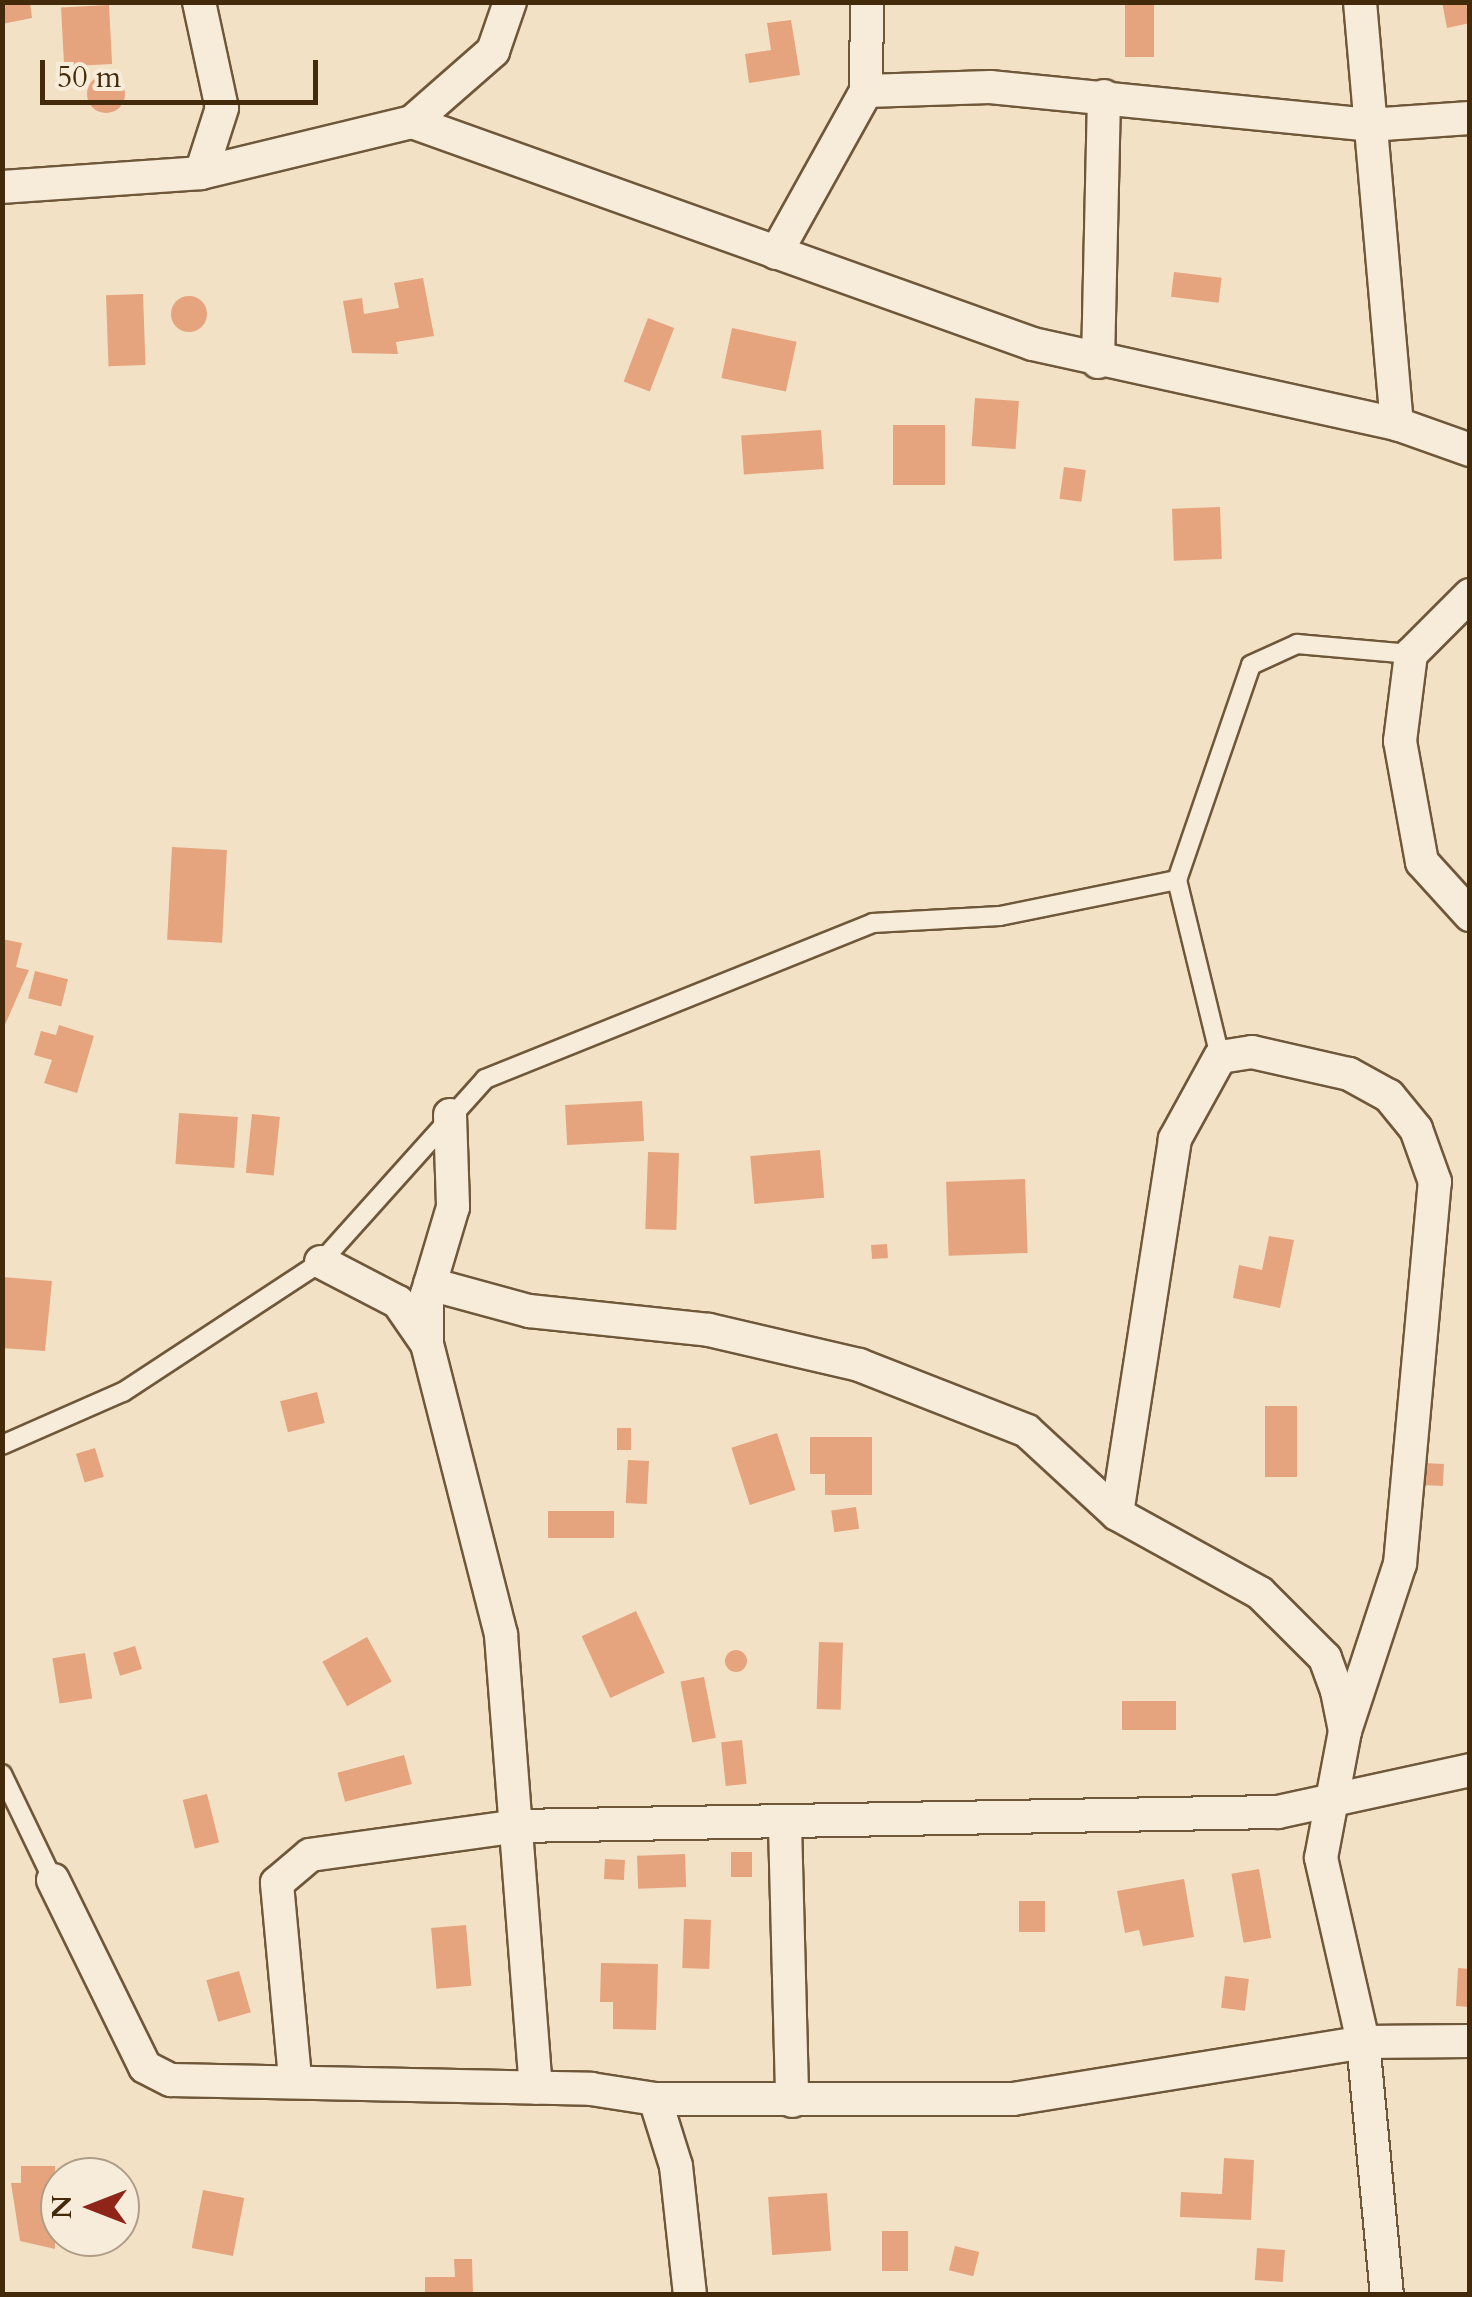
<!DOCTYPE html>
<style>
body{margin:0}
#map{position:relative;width:1472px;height:2297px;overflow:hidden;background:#f3e1c6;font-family:Cardo,serif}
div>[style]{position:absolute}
.building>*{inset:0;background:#e5a47d;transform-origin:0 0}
.round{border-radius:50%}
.roads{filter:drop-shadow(2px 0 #6f583a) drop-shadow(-2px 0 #6f583a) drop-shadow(0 2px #6f583a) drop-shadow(0 -2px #6f583a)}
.lane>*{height:18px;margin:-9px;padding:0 9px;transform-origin:9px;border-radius:9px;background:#f7ecda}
.street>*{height:32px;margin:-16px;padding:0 16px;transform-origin:16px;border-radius:16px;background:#f7ecda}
span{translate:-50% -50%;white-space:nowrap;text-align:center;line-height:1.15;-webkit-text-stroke:9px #f7ecda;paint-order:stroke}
.frame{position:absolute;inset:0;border:5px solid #432a0b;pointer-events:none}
.north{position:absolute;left:40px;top:2157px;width:100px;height:100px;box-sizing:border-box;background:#f7ecda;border:2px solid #af9e87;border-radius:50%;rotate:270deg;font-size:28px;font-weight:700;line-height:40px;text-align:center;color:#432a0b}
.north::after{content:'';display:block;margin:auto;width:35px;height:45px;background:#8f2418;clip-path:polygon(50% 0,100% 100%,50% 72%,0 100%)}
.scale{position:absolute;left:40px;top:60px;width:278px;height:45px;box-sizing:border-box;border:5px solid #432a0b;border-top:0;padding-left:12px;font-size:30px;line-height:35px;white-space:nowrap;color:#432a0b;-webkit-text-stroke:8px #f7ecda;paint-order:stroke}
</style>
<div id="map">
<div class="building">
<i style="clip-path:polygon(2px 2px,30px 2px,32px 18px,2px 24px)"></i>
<i style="left:1125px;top:2px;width:29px;height:55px"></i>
<i style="clip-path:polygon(1442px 2px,1470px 2px,1470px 23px,1447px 28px)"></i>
<i style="left:109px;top:5px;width:59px;height:48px;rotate:87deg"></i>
<i style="clip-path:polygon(791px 20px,800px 75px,749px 83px,745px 54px,771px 50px,767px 23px)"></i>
<i class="round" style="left:87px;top:75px;width:38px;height:38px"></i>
<i style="left:1174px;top:272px;width:48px;height:25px;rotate:7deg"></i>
<i style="clip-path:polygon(423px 278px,434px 336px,396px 342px,398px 354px,352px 353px,343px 301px,362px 298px,364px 314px,399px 308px,394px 283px)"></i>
<i style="left:143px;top:294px;width:71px;height:37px;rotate:88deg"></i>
<i class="round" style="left:171px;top:296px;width:36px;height:36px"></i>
<i style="left:648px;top:318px;width:28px;height:68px;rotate:21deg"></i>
<i style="left:732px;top:328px;width:66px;height:51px;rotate:12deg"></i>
<i style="left:975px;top:398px;width:44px;height:48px;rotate:4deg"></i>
<i style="left:893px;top:425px;width:52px;height:60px"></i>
<i style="left:821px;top:430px;width:39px;height:80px;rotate:86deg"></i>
<i style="left:1064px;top:467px;width:22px;height:32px;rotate:8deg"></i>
<i style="left:1220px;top:507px;width:52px;height:48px;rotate:88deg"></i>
<i style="left:172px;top:847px;width:55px;height:93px;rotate:3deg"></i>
<i style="clip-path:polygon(2px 939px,22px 943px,16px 967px,29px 970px,4px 1027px)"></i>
<i style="left:35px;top:971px;width:34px;height:28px;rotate:14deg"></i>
<i style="clip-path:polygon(59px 1025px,94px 1036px,77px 1093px,44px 1083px,52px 1060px,34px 1055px,41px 1031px,56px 1035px)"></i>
<i style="left:642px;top:1101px;width:40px;height:77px;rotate:87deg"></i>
<i style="left:179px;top:1113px;width:59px;height:51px;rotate:4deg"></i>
<i style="left:252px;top:1114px;width:28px;height:59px;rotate:6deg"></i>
<i style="left:820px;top:1150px;width:48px;height:70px;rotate:85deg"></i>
<i style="left:648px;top:1152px;width:31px;height:77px;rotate:2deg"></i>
<i style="left:1025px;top:1179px;width:74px;height:79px;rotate:88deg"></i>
<i style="clip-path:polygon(1269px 1236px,1294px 1240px,1280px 1308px,1233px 1298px,1239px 1265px,1262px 1270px)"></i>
<i style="left:887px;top:1244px;width:14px;height:16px;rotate:86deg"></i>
<i style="clip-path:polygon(2px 1277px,52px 1281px,45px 1351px,2px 1348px)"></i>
<i style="left:317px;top:1392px;width:32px;height:38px;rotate:76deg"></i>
<i style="left:1265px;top:1406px;width:32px;height:71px"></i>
<i style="left:617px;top:1428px;width:14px;height:22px"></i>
<i style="left:777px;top:1433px;width:60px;height:48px;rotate:72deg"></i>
<i style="clip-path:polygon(810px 1437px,872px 1437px,872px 1495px,825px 1495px,825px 1474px,810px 1474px)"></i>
<i style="left:95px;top:1448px;width:30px;height:20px;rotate:73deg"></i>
<i style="left:628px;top:1460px;width:21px;height:43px;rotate:3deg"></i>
<i style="left:1423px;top:1463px;width:21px;height:22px;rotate:3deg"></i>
<i style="left:856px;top:1507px;width:22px;height:25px;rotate:82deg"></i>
<i style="left:548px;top:1511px;width:66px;height:27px"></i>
<i style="left:636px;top:1611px;width:68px;height:60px;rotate:65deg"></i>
<i style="left:367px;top:1637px;width:51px;height:51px;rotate:61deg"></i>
<i style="left:819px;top:1642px;width:24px;height:67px;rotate:2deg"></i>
<i style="left:135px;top:1646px;width:24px;height:23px;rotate:73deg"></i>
<i class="round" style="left:725px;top:1650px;width:22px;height:22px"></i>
<i style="left:85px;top:1653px;width:46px;height:33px;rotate:81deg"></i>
<i style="left:704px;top:1677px;width:62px;height:24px;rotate:79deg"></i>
<i style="left:1122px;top:1701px;width:54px;height:29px"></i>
<i style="left:742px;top:1740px;width:44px;height:21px;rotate:84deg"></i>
<i style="left:404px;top:1755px;width:30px;height:69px;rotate:75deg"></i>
<i style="left:207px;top:1794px;width:50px;height:25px;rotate:76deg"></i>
<i style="left:731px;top:1852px;width:21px;height:25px"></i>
<i style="left:685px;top:1854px;width:33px;height:48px;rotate:88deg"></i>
<i style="left:605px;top:1859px;width:20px;height:20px;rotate:3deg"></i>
<i style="left:1259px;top:1869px;width:70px;height:28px;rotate:80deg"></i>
<i style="clip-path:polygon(1184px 1879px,1194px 1937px,1143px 1946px,1139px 1930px,1125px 1933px,1117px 1891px)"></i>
<i style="left:1045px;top:1901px;width:31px;height:26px;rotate:90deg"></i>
<i style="left:684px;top:1919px;width:27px;height:49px;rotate:2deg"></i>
<i style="left:466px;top:1925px;width:61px;height:35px;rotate:85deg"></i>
<i style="clip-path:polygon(601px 1963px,658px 1964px,656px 2030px,613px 2029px,613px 2002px,600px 2002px)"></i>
<i style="clip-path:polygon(1458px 1968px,1470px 1969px,1470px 2007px,1456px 2006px)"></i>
<i style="left:239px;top:1971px;width:43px;height:34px;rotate:74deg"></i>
<i style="left:1225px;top:1976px;width:24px;height:32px;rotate:7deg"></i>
<i style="clip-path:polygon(1224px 2158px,1254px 2160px,1251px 2220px,1180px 2217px,1181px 2192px,1222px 2194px)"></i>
<i style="clip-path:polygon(21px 2166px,55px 2166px,55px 2249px,20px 2241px,11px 2183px,21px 2183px)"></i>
<i style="left:203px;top:2190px;width:42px;height:59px;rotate:11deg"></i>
<i style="left:827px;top:2193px;width:58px;height:59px;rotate:86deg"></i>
<i style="left:882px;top:2231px;width:26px;height:40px"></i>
<i style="left:955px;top:2246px;width:25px;height:25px;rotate:14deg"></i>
<i style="left:1257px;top:2248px;width:28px;height:32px;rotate:4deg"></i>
<i style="clip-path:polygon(454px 2259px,472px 2259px,473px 2294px,425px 2294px,425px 2277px,455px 2277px)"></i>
</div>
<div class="roads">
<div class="lane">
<i style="left:1177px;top:880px;width:182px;rotate:76.3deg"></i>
<i style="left:2px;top:1445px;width:132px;rotate:-23.7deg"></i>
<i style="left:123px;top:1392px;width:237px;rotate:-33.3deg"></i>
<i style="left:321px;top:1262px;width:246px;rotate:-48.1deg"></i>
<i style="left:485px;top:1079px;width:418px;rotate:-21.9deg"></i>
<i style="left:873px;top:923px;width:127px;rotate:-3.2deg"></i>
<i style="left:1000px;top:916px;width:181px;rotate:-11.5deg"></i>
<i style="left:1177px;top:880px;width:227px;rotate:-71deg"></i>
<i style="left:1251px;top:665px;width:51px;rotate:-24.5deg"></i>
<i style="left:1297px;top:644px;width:114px;rotate:5deg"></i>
<i style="left:2px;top:1774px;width:118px;rotate:64.3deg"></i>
</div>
<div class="street">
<i style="left:199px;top:2px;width:108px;rotate:77.8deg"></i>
<i style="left:222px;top:108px;width:68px;rotate:107.9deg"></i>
<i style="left:1360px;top:2px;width:424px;rotate:85deg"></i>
<i style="left:866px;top:91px;width:124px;rotate:-1.8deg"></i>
<i style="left:990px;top:87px;width:381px;rotate:5.7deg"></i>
<i style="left:1369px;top:125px;width:101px;rotate:-4deg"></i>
<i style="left:412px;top:122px;width:659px;rotate:19.67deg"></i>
<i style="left:1033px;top:344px;width:373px;rotate:12.4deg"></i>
<i style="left:1397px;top:424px;width:77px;rotate:19.6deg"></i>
<i style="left:2px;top:187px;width:199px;rotate:-4deg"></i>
<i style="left:201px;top:173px;width:217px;rotate:-13.6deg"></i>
<i style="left:412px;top:122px;width:108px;rotate:-41.2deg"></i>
<i style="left:493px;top:51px;width:52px;rotate:-70.9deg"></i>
<i style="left:776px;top:253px;width:185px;rotate:-60.9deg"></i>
<i style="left:866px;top:91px;width:89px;rotate:-89.4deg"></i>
<i style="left:1098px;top:362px;width:266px;rotate:-88.7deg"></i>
<i style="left:1470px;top:595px;width:83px;rotate:135deg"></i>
<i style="left:1411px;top:654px;width:88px;rotate:97.2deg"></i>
<i style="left:1400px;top:741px;width:123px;rotate:79.7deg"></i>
<i style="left:1422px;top:862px;width:72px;rotate:47.8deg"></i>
<i style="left:450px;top:1115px;width:92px;rotate:88.1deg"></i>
<i style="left:453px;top:1207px;width:91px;rotate:106.6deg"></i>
<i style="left:427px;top:1294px;width:50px;rotate:90deg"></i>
<i style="left:427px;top:1344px;width:300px;rotate:75.7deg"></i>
<i style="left:501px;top:1635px;width:454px;rotate:85.6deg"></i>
<i style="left:321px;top:1262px;width:87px;rotate:27.5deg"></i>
<i style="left:398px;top:1302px;width:51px;rotate:55.4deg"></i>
<i style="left:430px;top:1284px;width:103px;rotate:15.3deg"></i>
<i style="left:529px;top:1311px;width:181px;rotate:6deg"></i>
<i style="left:709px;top:1330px;width:154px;rotate:13.1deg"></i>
<i style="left:859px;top:1365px;width:180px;rotate:21.4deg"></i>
<i style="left:1027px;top:1431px;width:122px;rotate:42.7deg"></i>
<i style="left:1345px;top:1731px;width:176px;rotate:-71.8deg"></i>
<i style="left:1400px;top:1564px;width:384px;rotate:-84.8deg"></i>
<i style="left:1435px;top:1182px;width:56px;rotate:-109.7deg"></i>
<i style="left:1416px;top:1129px;width:43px;rotate:-129.3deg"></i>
<i style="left:1389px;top:1096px;width:46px;rotate:-151.2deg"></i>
<i style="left:1349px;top:1074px;width:99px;rotate:-167.2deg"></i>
<i style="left:1252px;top:1052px;width:32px;rotate:171deg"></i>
<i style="left:1220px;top:1057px;width:94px;rotate:118.8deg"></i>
<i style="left:1175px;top:1139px;width:379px;rotate:98.8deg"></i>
<i style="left:1117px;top:1514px;width:163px;rotate:28.9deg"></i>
<i style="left:1260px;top:1593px;width:92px;rotate:45deg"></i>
<i style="left:1325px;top:1658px;width:35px;rotate:70deg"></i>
<i style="left:1337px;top:1691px;width:41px;rotate:78.7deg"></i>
<i style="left:1345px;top:1731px;width:129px;rotate:100.7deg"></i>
<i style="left:1321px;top:1858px;width:189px;rotate:77.1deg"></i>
<i style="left:1363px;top:2042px;width:253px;rotate:84.6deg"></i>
<i style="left:785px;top:1825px;width:276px;rotate:88.5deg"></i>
<i style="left:53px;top:1880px;width:208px;rotate:63.8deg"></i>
<i style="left:145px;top:2067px;width:29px;rotate:27deg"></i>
<i style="left:171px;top:2080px;width:420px;rotate:1.2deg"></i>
<i style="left:591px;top:2089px;width:65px;rotate:8.9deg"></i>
<i style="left:655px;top:2099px;width:358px"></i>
<i style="left:1013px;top:2099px;width:355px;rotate:-9.2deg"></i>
<i style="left:1363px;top:2042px;width:107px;rotate:-0.5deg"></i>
<i style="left:295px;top:2078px;width:196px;rotate:-95.3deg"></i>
<i style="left:277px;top:1883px;width:43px;rotate:-40.3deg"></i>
<i style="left:310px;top:1855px;width:210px;rotate:-7.9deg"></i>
<i style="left:518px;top:1826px;width:760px;rotate:-1.06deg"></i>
<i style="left:1278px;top:1812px;width:197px;rotate:-12.3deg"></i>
<i style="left:655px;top:2099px;width:70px;rotate:72.6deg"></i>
<i style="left:676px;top:2166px;width:129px;rotate:83.8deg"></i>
</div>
</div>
<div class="frame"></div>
<div class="north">N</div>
<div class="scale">50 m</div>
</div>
